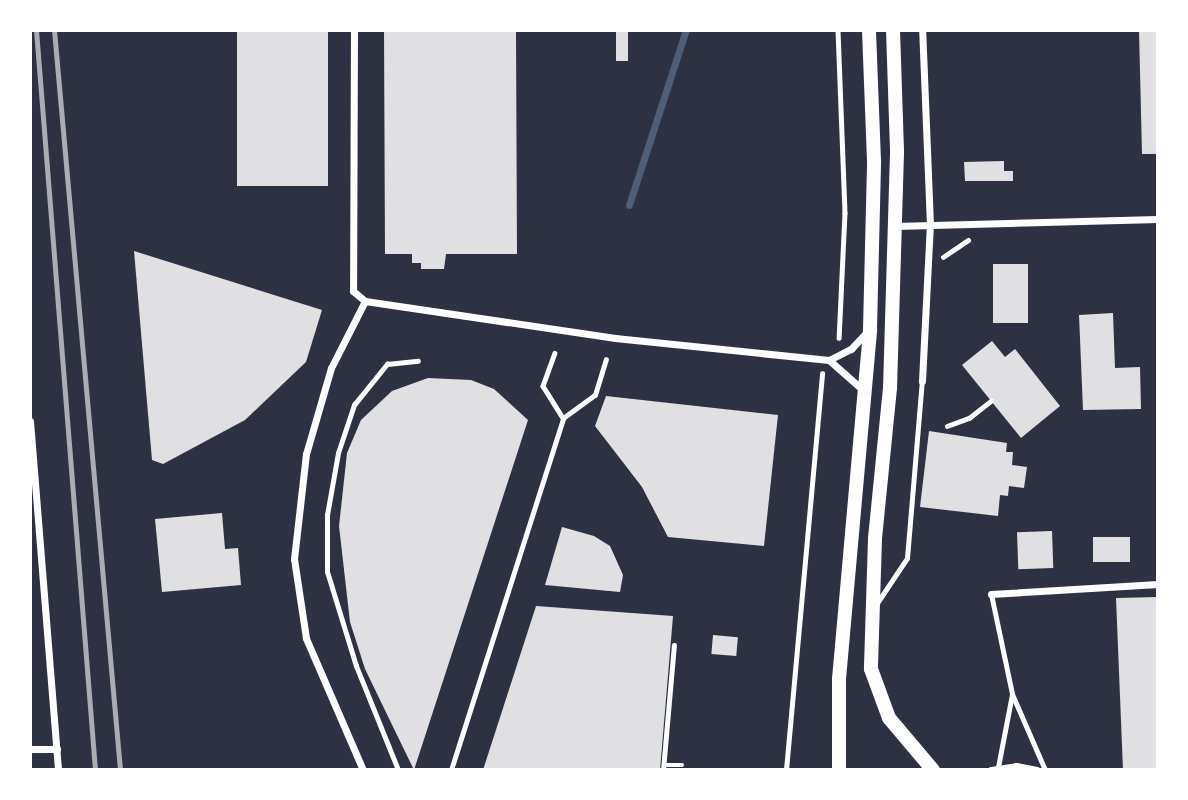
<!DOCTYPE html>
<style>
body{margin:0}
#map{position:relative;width:1188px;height:800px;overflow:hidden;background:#2d3142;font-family:"Libre Baskerville",serif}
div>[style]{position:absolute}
.stream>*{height:7px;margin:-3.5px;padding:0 3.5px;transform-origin:3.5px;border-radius:3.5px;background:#4f5d75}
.building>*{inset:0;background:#e0e0e3;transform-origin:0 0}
.path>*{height:4.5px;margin:-2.25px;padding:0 2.25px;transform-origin:2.25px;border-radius:2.25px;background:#fff}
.service>*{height:5px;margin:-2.5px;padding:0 2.5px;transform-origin:2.5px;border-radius:2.5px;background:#fff}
.minor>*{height:7px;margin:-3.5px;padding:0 3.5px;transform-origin:3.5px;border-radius:3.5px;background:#fff}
.secondary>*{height:14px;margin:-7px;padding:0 7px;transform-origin:7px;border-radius:7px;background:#fff}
.rail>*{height:5px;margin:-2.5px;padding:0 2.5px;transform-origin:2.5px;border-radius:2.5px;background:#abadb3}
span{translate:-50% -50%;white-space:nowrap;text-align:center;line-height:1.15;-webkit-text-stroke:7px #fff;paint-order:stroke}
.frame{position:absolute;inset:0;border:32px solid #fff;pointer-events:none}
</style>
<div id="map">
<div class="stream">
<i style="left:629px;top:205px;width:184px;rotate:-72deg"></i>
</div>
<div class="building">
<i style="left:237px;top:30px;width:91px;height:156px"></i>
<i style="clip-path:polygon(384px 30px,516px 30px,517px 254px,446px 254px,444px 269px,421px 269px,421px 263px,412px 263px,412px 254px,385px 254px)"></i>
<i style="left:616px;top:30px;width:12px;height:31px"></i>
<i style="clip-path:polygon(1139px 30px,1158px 30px,1158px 154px,1142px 154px)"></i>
<i style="clip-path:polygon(1004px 161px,1004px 171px,1013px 171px,1013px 181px,965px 181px,964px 162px)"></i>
<i style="clip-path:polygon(134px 251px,322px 310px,306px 362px,245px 420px,163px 464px,152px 460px)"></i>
<i style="left:993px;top:264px;width:35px;height:59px"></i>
<i style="clip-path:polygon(1113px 313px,1115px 368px,1140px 367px,1141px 409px,1083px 410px,1079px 315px)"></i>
<i style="clip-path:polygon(992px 341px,1005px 357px,1015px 349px,1060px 406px,1021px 438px,962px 365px)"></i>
<i style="clip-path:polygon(428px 378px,471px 380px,494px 389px,528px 420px,414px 770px,365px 669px,350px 622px,339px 526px,347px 453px,361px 420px,392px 391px)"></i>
<i style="clip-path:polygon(606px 396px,778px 415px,764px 546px,668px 537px,642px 487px,595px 426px)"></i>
<i style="clip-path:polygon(929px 431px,1007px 443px,1006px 452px,1013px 452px,1012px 465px,1027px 467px,1024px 488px,1009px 486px,1008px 496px,1000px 495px,998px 516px,920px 507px)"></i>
<i style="clip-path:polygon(222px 513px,225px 549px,238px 548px,241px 585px,162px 592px,155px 519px)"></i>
<i style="clip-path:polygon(562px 527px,594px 536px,610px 546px,623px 575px,620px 592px,545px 585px)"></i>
<i style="left:1052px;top:531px;width:37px;height:35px;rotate:88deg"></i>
<i style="left:1130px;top:537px;width:25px;height:37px;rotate:90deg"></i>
<i style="clip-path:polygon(1158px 597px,1158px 770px,1123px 770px,1116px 598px)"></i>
<i style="clip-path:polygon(536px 606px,673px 616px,660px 770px,483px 770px)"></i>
<i style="left:713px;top:635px;width:25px;height:19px;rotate:5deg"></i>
</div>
<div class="path">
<i style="left:838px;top:30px;width:183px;rotate:87.8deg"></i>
<i style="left:845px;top:213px;width:125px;rotate:92.7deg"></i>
<i style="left:943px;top:257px;width:30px;rotate:-34deg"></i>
<i style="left:555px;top:353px;width:35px;rotate:110deg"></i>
<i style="left:543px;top:386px;width:38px;rotate:58deg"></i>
<i style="left:563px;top:418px;width:39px;rotate:-36deg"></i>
<i style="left:595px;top:395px;width:37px;rotate:-73deg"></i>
<i style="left:947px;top:426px;width:23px;rotate:-20deg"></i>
<i style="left:969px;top:418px;width:28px;rotate:-38deg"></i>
<i style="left:665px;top:765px;width:17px"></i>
<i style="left:398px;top:770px;width:112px;rotate:-112deg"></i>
<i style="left:356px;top:666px;width:98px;rotate:-107.1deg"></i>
<i style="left:327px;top:572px;width:57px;rotate:-90deg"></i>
<i style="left:327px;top:515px;width:63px;rotate:-79.9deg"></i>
<i style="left:338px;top:453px;width:51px;rotate:-71.6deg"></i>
<i style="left:354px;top:405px;width:53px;rotate:-51.2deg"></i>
<i style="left:387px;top:364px;width:31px;rotate:-6deg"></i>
<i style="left:451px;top:770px;width:369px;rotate:-72.3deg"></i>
<i style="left:663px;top:770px;width:125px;rotate:-85deg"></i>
<i style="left:786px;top:770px;width:398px;rotate:-84.8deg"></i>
</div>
<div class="service">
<i style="left:991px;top:594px;width:102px;rotate:78.1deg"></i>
<i style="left:1012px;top:694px;width:83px;rotate:66.5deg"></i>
<i style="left:877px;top:603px;width:54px;rotate:-56.3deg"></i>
<i style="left:907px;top:558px;width:178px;rotate:-85.2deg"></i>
<i style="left:998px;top:767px;width:74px;rotate:-79.1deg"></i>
</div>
<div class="minor">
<i style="left:354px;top:30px;width:261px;rotate:90.2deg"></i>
<i style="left:353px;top:291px;width:16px;rotate:40deg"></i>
<i style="left:895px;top:226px;width:263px;rotate:-1.5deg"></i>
<i style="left:365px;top:301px;width:253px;rotate:8.4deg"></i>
<i style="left:615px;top:338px;width:215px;rotate:5.9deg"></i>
<i style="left:829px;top:360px;width:25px;rotate:-27deg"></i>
<i style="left:851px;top:349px;width:25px;rotate:-47deg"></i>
<i style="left:829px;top:360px;width:45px;rotate:41.4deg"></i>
<i style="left:922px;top:381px;width:156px;rotate:-87.1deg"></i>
<i style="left:930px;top:225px;width:195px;rotate:-92.3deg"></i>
<i style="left:30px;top:421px;width:350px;rotate:85.4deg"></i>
<i style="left:991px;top:594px;width:167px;rotate:-3.4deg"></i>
<i style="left:30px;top:749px;width:27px"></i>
<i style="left:363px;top:770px;width:144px;rotate:-113.4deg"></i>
<i style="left:306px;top:638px;width:80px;rotate:-98.6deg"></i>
<i style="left:294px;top:559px;width:106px;rotate:-83.5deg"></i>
<i style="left:306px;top:454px;width:90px;rotate:-73.8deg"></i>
<i style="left:331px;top:368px;width:75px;rotate:-63.1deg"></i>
<i style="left:991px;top:770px;width:25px;rotate:-9deg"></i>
<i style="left:1016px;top:766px;width:21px;rotate:11deg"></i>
</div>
<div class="secondary">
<i style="left:893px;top:30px;width:123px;rotate:88.1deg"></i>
<i style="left:897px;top:153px;width:235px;rotate:91.7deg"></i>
<i style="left:890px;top:388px;width:152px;rotate:95.7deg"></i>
<i style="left:875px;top:539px;width:130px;rotate:91.8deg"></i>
<i style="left:871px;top:669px;width:52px;rotate:69.8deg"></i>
<i style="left:889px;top:718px;width:68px;rotate:49.8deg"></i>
<i style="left:839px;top:770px;width:91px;rotate:-90deg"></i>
<i style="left:839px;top:679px;width:351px;rotate:-84.9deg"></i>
<i style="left:870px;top:329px;width:168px;rotate:-88.6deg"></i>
<i style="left:874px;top:161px;width:131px;rotate:-92.2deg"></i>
</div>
<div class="rail">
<i style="left:36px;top:30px;width:742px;rotate:85.44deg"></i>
<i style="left:54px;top:30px;width:743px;rotate:84.9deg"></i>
</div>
<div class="frame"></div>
</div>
